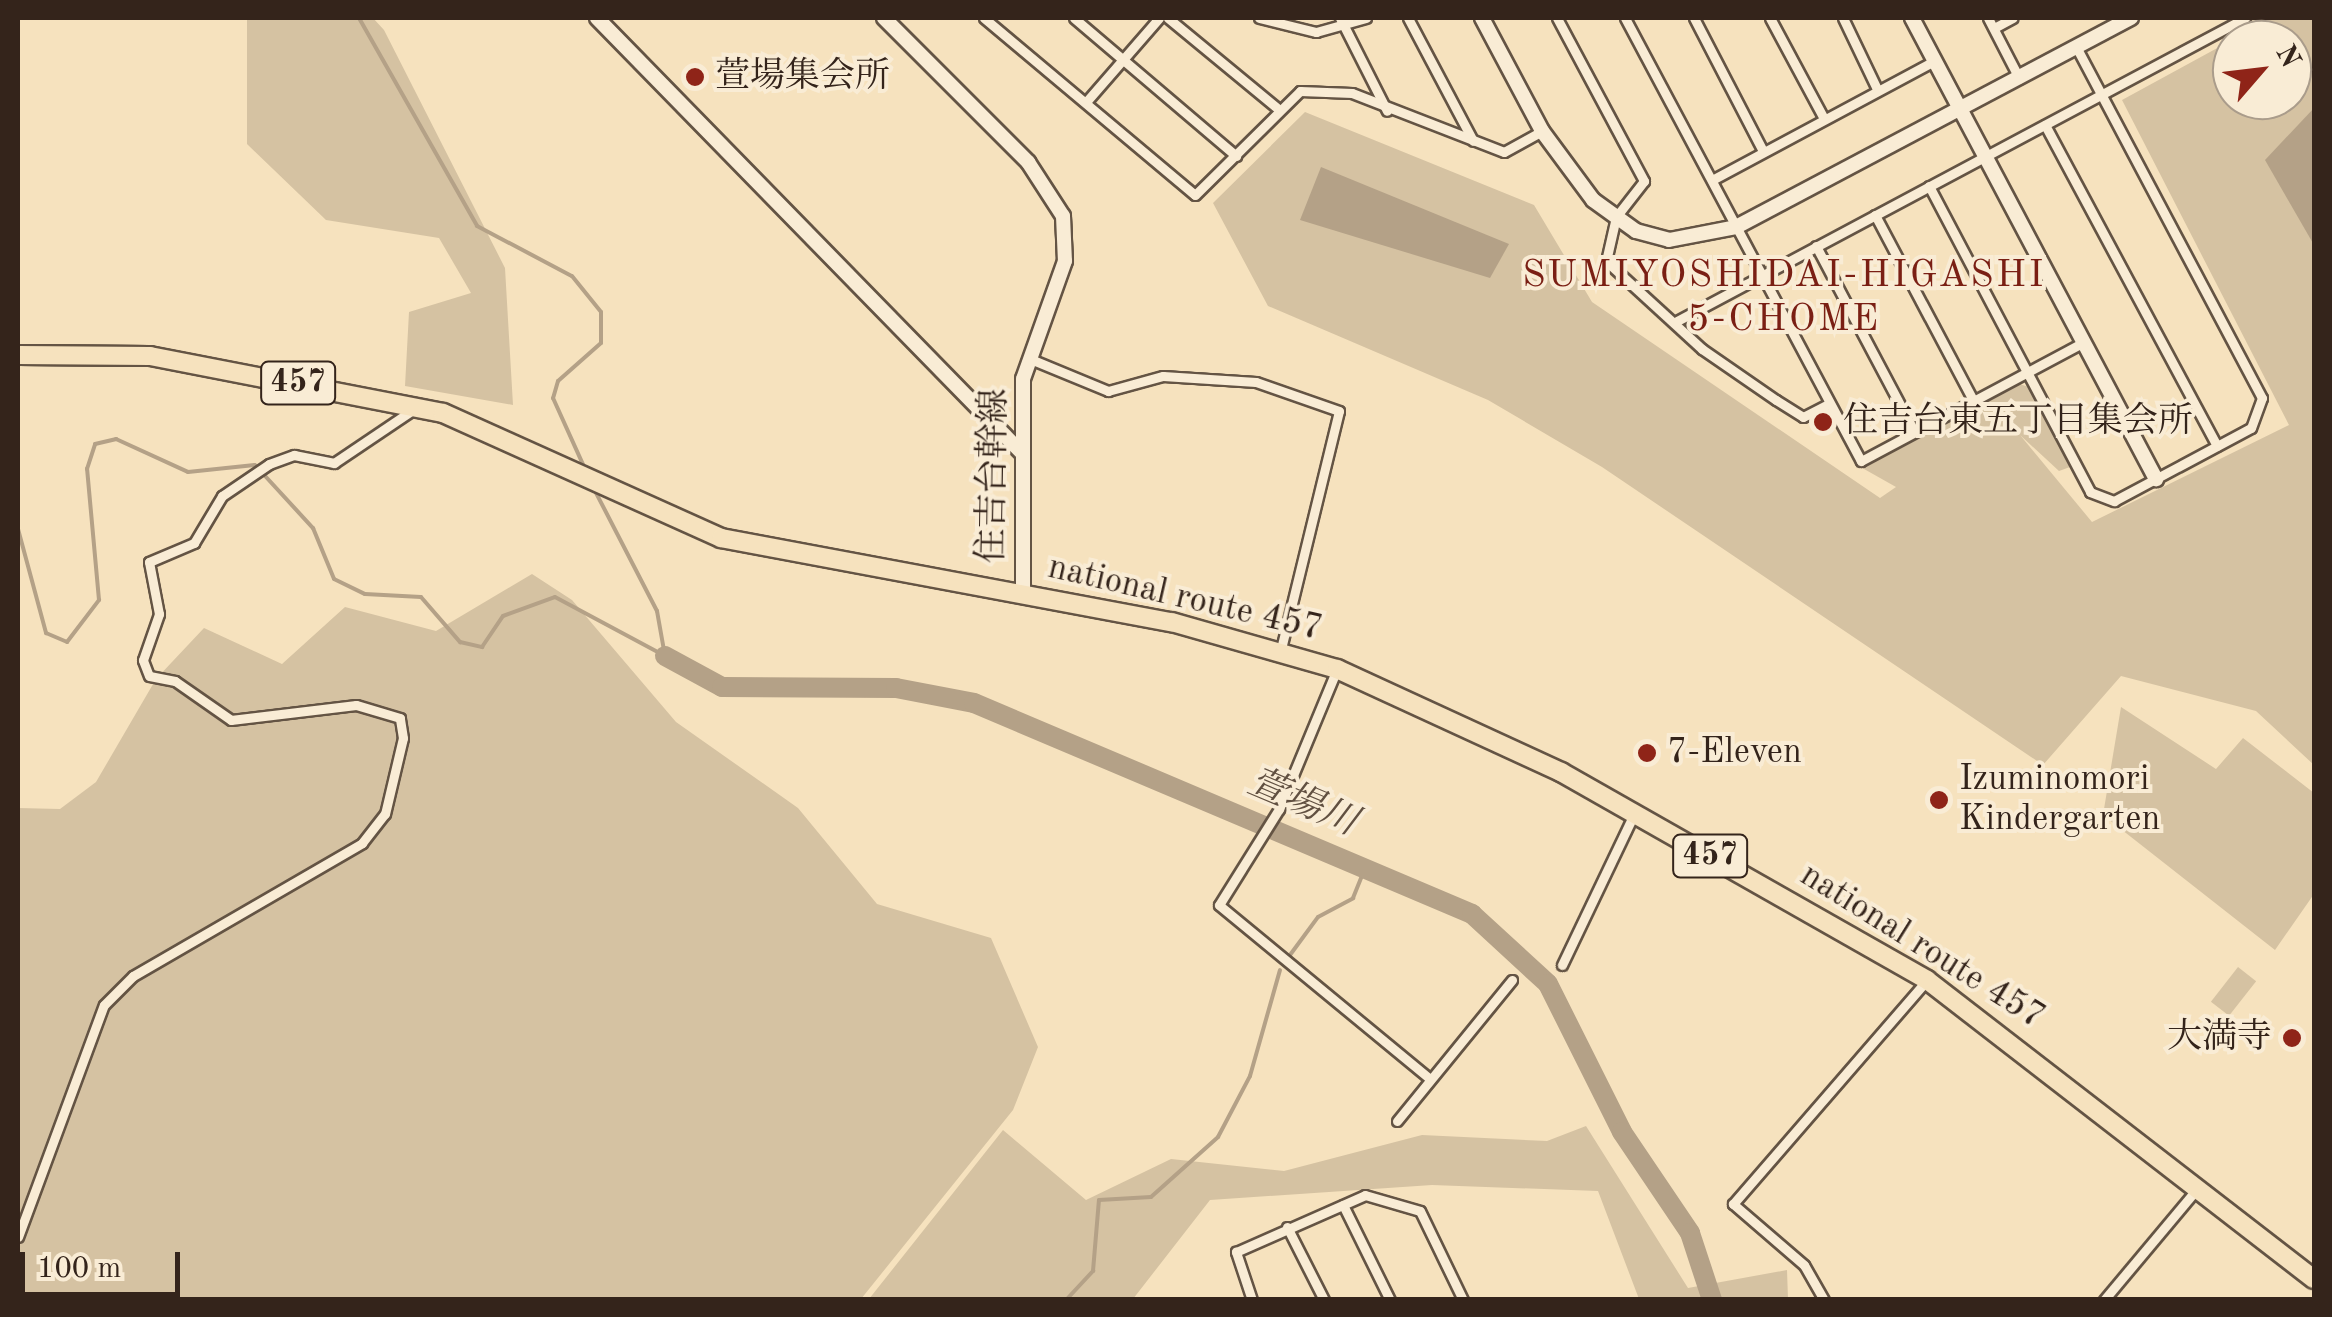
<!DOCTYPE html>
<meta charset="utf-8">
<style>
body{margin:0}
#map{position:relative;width:2332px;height:1317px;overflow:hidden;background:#f6e2be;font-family:"Old Standard TT","Noto Serif JP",serif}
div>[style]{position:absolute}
.green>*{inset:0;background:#d5c2a2;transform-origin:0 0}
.water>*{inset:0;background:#b4a187}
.stream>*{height:4px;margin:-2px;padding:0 2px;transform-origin:2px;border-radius:2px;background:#b4a187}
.river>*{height:20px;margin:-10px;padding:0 10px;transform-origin:10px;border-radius:10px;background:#b4a187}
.roads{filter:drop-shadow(2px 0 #645444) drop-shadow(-2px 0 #645444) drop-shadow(0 2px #645444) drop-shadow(0 -2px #645444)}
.street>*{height:9px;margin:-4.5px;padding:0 4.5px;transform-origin:4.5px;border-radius:4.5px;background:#f9ecd5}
.secondary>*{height:14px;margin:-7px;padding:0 7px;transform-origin:7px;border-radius:7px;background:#f9ecd5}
.highway>*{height:18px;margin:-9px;padding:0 9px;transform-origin:9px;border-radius:9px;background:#f6e2be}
.dots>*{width:28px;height:28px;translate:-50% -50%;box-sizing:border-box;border:5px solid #f9ecd5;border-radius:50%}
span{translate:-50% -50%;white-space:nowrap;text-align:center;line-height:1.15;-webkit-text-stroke:8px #f9ecd5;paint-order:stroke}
.shield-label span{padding:2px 8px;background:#f9ecd5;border:2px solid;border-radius:8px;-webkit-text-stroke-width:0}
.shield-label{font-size:32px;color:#34241b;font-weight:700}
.poi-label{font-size:35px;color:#34241b}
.left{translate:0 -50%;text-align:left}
.right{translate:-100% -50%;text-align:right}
.street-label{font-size:35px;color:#34241b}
.neighbourhood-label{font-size:38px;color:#7a1f14;letter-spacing:2.5px}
.water-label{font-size:38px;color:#615041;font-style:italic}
.frame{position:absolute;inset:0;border:20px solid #34241b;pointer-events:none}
.north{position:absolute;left:2212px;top:20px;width:100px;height:100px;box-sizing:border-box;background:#f9ecd5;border:2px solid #aa9c8b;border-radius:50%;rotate:62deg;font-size:28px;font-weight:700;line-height:40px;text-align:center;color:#34241b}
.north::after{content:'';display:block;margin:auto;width:35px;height:45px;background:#8f2418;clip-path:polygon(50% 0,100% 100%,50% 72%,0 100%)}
.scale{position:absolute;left:20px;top:1252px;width:160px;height:45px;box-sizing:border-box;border:5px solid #34241b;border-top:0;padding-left:12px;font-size:30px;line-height:35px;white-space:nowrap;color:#34241b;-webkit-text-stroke:8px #f9ecd5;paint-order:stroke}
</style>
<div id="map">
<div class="green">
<i style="clip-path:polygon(247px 18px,373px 18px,384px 30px,505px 268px,513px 405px,405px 386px,409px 312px,471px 293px,439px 238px,326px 220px,247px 144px)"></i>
<i style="clip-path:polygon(2274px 18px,2314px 18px,2314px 765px,2256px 711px,2121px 676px,2043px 765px,1602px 467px,1488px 400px,1268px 306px,1213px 203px,1305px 112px,1534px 205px,1592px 302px,1880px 498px,1896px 487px,1857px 465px,2016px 383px,2029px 387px,2070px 467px,2059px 471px,2020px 435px,2092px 522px,2289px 425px,2122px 100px,2232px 40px,2232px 100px,2292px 100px,2292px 40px,2233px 40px)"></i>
<i style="clip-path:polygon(532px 574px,572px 600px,676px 722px,798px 808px,877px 904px,991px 938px,1038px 1047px,1013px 1110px,861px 1299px,18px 1300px,18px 808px,60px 809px,96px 782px,156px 679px,204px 628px,282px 664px,345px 607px,436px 631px)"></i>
<i style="clip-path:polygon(2121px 707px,2216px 769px,2243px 738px,2314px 793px,2314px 894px,2275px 950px,2103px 815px)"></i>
<i style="left:2238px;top:967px;width:23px;height:44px;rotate:38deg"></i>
<i style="clip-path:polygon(1586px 1126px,1688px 1288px,1787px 1270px,1788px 1299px,1639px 1299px,1598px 1191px,1432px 1185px,1210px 1200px,1133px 1299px,869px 1299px,1003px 1130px,1086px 1200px,1171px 1159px,1284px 1171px,1422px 1135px,1547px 1141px)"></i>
</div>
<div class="water">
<i style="clip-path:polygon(2314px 108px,2314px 245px,2265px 160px)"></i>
<i style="clip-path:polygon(1321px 167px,1509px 244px,1490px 278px,1300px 220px)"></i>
</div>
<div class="stream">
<i style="left:359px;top:18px;width:239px;rotate:60.4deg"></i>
<i style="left:477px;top:226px;width:107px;rotate:27.8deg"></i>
<i style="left:572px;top:276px;width:46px;rotate:51.1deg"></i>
<i style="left:601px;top:312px;width:31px;rotate:90deg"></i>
<i style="left:601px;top:343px;width:57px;rotate:138.5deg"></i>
<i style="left:558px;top:381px;width:18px;rotate:106deg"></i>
<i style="left:553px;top:398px;width:78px;rotate:65.7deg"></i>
<i style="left:18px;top:529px;width:108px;rotate:74.9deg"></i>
<i style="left:46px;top:633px;width:23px;rotate:23deg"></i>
<i style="left:67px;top:642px;width:53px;rotate:-52.7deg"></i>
<i style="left:99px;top:600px;width:132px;rotate:-95.2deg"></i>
<i style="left:87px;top:469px;width:26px;rotate:-72deg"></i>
<i style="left:95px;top:444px;width:22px;rotate:-13deg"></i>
<i style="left:116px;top:439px;width:79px;rotate:24.6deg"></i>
<i style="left:188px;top:472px;width:67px;rotate:-6deg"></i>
<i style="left:255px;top:465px;width:86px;rotate:47.4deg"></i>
<i style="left:313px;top:528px;width:55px;rotate:67.6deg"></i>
<i style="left:334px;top:579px;width:34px;rotate:26deg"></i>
<i style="left:365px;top:594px;width:56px;rotate:3.1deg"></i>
<i style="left:421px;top:597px;width:60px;rotate:49.1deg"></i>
<i style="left:460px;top:642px;width:23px;rotate:13deg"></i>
<i style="left:482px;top:647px;width:37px;rotate:-56deg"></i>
<i style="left:503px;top:616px;width:55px;rotate:-20.1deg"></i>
<i style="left:555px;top:597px;width:125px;rotate:28.2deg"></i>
<i style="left:665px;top:656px;width:46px;rotate:-100.1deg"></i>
<i style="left:657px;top:611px;width:140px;rotate:-117.3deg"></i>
<i style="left:1290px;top:955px;width:47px;rotate:-53.6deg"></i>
<i style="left:1318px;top:917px;width:40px;rotate:-28deg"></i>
<i style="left:1353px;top:898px;width:32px;rotate:-68deg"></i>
<i style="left:1066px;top:1300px;width:40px;rotate:-47deg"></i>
<i style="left:1093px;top:1271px;width:71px;rotate:-85.2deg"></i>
<i style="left:1099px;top:1200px;width:52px;rotate:-3.3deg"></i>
<i style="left:1151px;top:1197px;width:90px;rotate:-41.8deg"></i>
<i style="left:1218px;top:1137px;width:69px;rotate:-62.3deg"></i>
<i style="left:1250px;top:1076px;width:110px;rotate:-74.2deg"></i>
</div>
<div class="river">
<i style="left:665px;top:656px;width:65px;rotate:28.5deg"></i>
<i style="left:722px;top:687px;width:174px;rotate:0.3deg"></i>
<i style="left:896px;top:688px;width:79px;rotate:10.9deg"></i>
<i style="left:974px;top:703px;width:541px;rotate:22.96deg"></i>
<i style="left:1472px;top:914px;width:103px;rotate:42.6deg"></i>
<i style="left:1548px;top:984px;width:165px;rotate:63.4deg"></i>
<i style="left:1622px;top:1132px;width:122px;rotate:56deg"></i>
<i style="left:1690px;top:1233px;width:71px;rotate:71.8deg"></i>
</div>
<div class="roads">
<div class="street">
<i style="left:984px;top:18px;width:275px;rotate:40deg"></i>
<i style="left:1195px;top:195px;width:148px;rotate:-44.7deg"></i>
<i style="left:1300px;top:91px;width:52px;rotate:2.2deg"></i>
<i style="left:1352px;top:93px;width:163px;rotate:21.2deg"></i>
<i style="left:1504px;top:152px;width:43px;rotate:-28.9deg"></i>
<i style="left:1074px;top:18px;width:213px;rotate:40.4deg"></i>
<i style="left:1168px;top:18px;width:141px;rotate:39.5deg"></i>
<i style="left:1259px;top:18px;width:59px;rotate:13.8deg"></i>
<i style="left:1316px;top:32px;width:52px;rotate:-15.6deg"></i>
<i style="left:1340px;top:18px;width:104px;rotate:63.2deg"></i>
<i style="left:1408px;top:18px;width:139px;rotate:62.1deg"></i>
<i style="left:1557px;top:18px;width:185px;rotate:61.9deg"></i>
<i style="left:1644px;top:181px;width:46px;rotate:127.9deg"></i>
<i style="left:1616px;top:217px;width:45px;rotate:102.8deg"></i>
<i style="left:1606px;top:261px;width:130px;rotate:42.5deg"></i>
<i style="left:1702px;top:349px;width:90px;rotate:34.6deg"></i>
<i style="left:1776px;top:400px;width:32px;rotate:32deg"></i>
<i style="left:1803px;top:417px;width:29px;rotate:-27deg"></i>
<i style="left:1625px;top:18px;width:502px;rotate:61.95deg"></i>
<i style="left:1861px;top:461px;width:253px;rotate:-28.1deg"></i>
<i style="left:1694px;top:18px;width:150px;rotate:62.6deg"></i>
<i style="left:1770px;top:18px;width:112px;rotate:61.8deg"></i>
<i style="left:1843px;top:18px;width:79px;rotate:64.4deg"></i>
<i style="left:1988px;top:18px;width:68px;rotate:62.7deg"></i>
<i style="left:1994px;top:28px;width:21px;rotate:-28deg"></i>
<i style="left:1086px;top:102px;width:111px;rotate:-49deg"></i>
<i style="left:2045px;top:125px;width:364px;rotate:61.8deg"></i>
<i style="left:1712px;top:180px;width:252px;rotate:-28.2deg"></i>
<i style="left:1929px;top:186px;width:346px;rotate:62.2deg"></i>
<i style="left:2090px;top:492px;width:26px;rotate:21deg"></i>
<i style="left:2114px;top:501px;width:155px;rotate:-28.1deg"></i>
<i style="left:2251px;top:428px;width:32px;rotate:-70deg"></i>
<i style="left:2262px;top:398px;width:397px;rotate:-117.9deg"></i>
<i style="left:1875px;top:215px;width:209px;rotate:62.1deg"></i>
<i style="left:1816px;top:246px;width:209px;rotate:62.1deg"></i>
<i style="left:1677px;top:321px;width:644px;rotate:-28.08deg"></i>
<i style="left:1028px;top:358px;width:87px;rotate:22.4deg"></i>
<i style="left:1108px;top:391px;width:57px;rotate:-15.3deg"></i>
<i style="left:1163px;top:376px;width:93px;rotate:3.7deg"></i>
<i style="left:1256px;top:382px;width:88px;rotate:19.3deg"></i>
<i style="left:1339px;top:411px;width:245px;rotate:103.7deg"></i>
<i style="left:1337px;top:669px;width:152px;rotate:112.5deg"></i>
<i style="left:1279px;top:809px;width:113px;rotate:122deg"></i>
<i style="left:1219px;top:905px;width:273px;rotate:39.5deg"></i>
<i style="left:1562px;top:965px;width:167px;rotate:-64.5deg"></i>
<i style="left:1397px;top:1121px;width:182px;rotate:-50.8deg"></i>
<i style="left:1343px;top:1205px;width:106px;rotate:63.7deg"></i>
<i style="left:1287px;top:1227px;width:82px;rotate:63.1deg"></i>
<i style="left:18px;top:1237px;width:247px;rotate:-69.7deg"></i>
<i style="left:104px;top:1005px;width:41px;rotate:-45deg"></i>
<i style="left:133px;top:976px;width:265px;rotate:-30.1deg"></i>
<i style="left:362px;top:843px;width:37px;rotate:-52deg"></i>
<i style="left:385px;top:814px;width:78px;rotate:-76.7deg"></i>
<i style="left:403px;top:738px;width:20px;rotate:-99deg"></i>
<i style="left:400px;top:718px;width:46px;rotate:-163.5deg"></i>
<i style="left:356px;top:705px;width:126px;rotate:173.2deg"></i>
<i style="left:231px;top:720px;width:68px;rotate:-145.1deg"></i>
<i style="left:175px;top:681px;width:26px;rotate:-169deg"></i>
<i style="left:149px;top:676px;width:17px;rotate:-111deg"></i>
<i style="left:143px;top:660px;width:49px;rotate:-70.8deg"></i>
<i style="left:159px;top:614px;width:53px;rotate:-100.9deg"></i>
<i style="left:149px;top:562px;width:49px;rotate:-22.9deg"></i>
<i style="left:194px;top:543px;width:55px;rotate:-59.2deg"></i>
<i style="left:222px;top:496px;width:57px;rotate:-34.2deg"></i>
<i style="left:269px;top:464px;width:27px;rotate:-20deg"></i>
<i style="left:294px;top:455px;width:41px;rotate:11.3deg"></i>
<i style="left:334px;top:463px;width:97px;rotate:-34deg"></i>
<i style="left:1252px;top:1300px;width:51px;rotate:-108.4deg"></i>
<i style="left:1236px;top:1252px;width:141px;rotate:-23.8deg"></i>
<i style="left:1365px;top:1195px;width:57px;rotate:16.2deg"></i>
<i style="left:1420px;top:1211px;width:99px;rotate:64.2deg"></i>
<i style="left:1824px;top:1300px;width:40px;rotate:-119.7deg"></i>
<i style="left:1804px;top:1265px;width:94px;rotate:-139.3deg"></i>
<i style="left:1733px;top:1204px;width:296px;rotate:-49.1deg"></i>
<i style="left:2104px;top:1300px;width:143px;rotate:-50.1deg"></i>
</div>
<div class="secondary">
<i style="left:597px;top:18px;width:608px;rotate:45.67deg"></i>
<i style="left:884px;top:18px;width:204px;rotate:45deg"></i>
<i style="left:1028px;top:162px;width:64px;rotate:57.1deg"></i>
<i style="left:1063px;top:216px;width:45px;rotate:87.5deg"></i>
<i style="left:1065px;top:261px;width:125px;rotate:109.6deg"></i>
<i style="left:1023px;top:379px;width:215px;rotate:90deg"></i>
<i style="left:1482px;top:18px;width:128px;rotate:62deg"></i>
<i style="left:1542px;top:131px;width:86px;rotate:53.5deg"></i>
<i style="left:1593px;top:200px;width:53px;rotate:35.8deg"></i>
<i style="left:1636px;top:231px;width:34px;rotate:15deg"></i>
<i style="left:1669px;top:240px;width:68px;rotate:-11deg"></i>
<i style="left:1736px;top:227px;width:447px;rotate:-27.9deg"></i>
<i style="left:1912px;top:18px;width:522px;rotate:62.11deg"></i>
</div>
<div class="highway">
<i style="left:18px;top:355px;width:132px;rotate:0.4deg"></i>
<i style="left:150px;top:356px;width:298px;rotate:11deg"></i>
<i style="left:443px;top:413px;width:305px;rotate:24.2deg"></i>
<i style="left:721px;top:538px;width:459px;rotate:10.6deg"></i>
<i style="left:1172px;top:622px;width:172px;rotate:15.9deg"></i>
<i style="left:1337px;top:669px;width:247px;rotate:24.7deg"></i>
<i style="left:1561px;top:772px;width:421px;rotate:29.6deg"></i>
<i style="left:1927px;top:980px;width:489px;rotate:37.7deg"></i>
</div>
</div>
<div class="dots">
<i style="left:695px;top:77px;background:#8f2418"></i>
<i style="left:1823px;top:422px;background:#8f2418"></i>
<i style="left:1647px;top:753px;background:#8f2418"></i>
<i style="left:1939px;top:800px;background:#8f2418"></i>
<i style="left:2292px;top:1038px;background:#8f2418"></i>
</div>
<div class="shield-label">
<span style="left:298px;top:383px">457</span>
<span style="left:1710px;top:856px">457</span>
</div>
<div class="poi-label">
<span class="left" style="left:715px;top:77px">萱場集会所</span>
<span class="left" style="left:1843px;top:422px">住吉台東五丁目集会所</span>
<span class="left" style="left:1667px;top:753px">7-Eleven</span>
<span class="left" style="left:1959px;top:800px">Izuminomori<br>Kindergarten</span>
<span class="right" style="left:2272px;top:1038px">大満寺</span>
</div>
<div class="street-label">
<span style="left:994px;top:476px;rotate:-89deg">住吉台幹線</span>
<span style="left:1185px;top:599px;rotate:13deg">national route 457</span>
<span style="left:1922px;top:947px;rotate:32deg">national route 457</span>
</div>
<div class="neighbourhood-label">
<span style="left:1784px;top:299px">SUMIYOSHIDAI-HIGASHI<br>5-CHOME</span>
</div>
<div class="water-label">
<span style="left:1302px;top:804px;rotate:23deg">萱場川</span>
</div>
<div class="frame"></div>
<div class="north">N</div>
<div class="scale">100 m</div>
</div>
